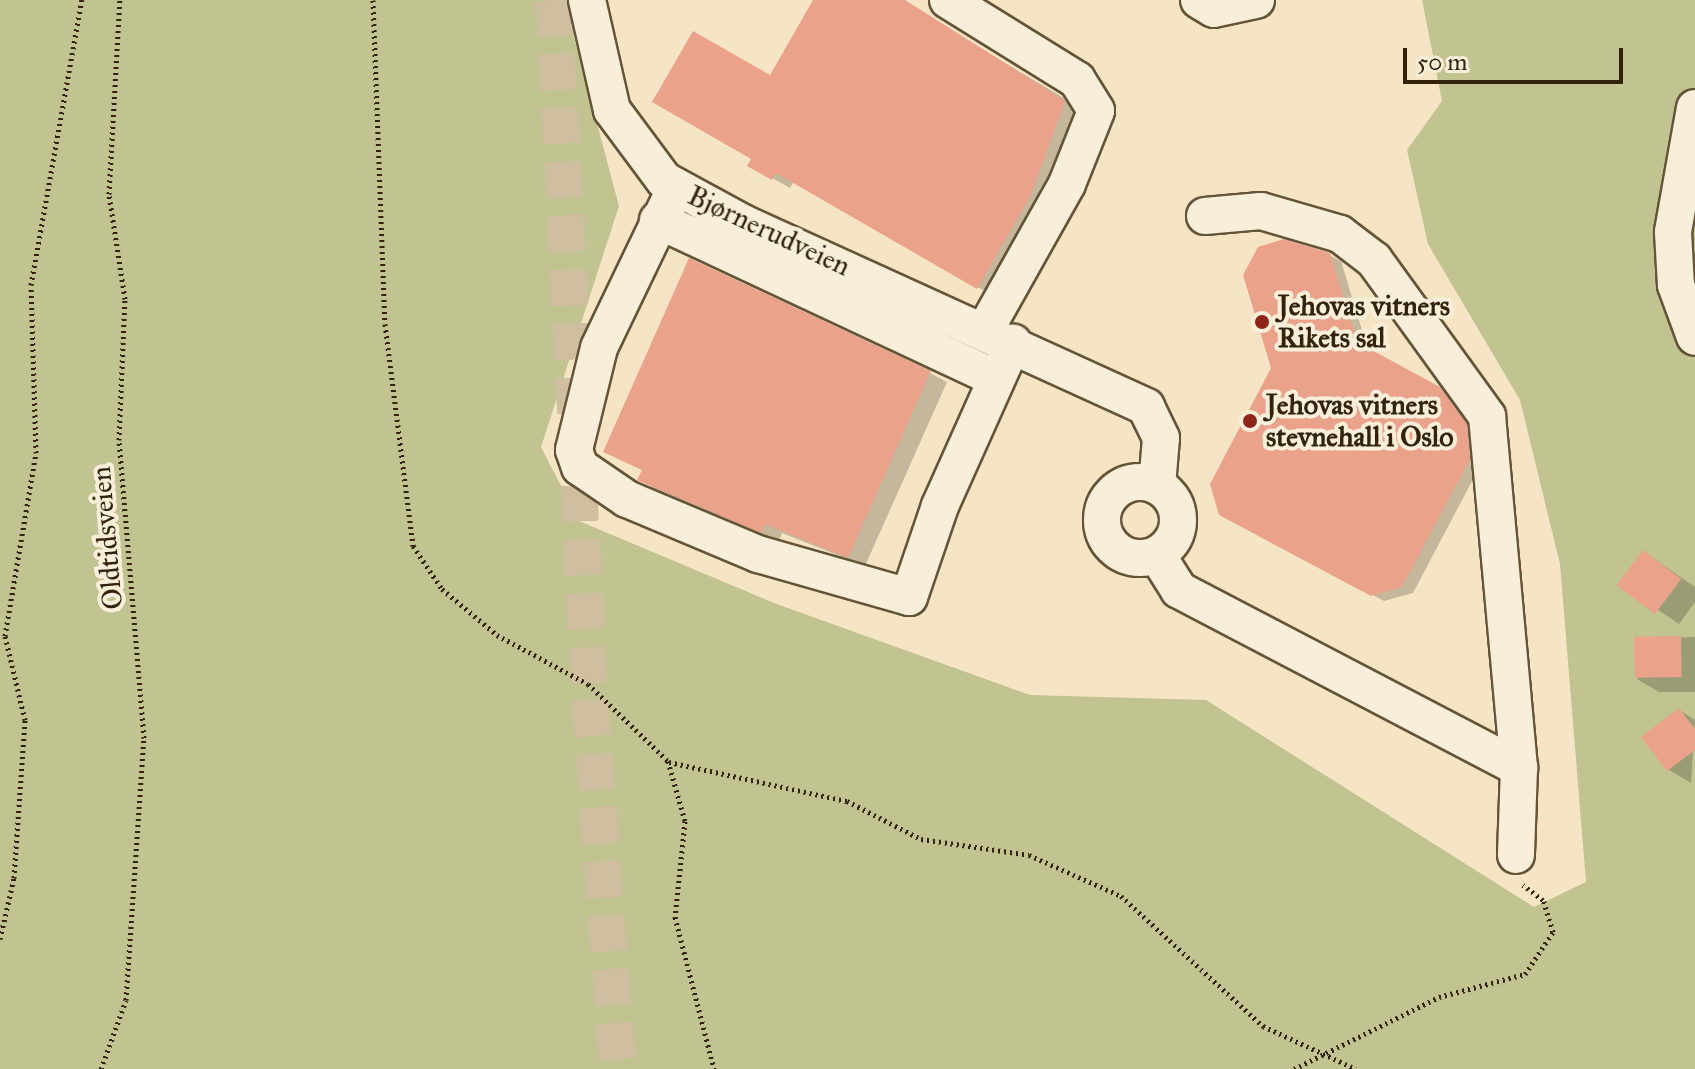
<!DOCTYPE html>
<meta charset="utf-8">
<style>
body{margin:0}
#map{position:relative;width:1695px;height:1069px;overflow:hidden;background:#f6e5c4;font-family:"IM FELL Great Primer",serif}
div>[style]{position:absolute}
.green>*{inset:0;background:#c1c391}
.shadow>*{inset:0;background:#0003}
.building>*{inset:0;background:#eaa38a;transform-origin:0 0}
.minor-tunnel>*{height:36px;margin-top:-18px;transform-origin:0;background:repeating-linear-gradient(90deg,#cfbe9f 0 36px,transparent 0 54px)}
.path>*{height:5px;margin-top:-2.5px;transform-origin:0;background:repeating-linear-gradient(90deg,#33230a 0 2px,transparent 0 6px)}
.roads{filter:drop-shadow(2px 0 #645438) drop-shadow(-2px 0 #645438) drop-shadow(0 2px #645438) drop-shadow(0 -2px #645438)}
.minor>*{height:36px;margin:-18px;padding:0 18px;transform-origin:18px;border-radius:18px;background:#f9eed9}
.minor>.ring{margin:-18px;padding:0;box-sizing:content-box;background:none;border:36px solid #f9eed9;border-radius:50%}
.dots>*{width:22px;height:22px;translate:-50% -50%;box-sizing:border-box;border:4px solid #f9eed9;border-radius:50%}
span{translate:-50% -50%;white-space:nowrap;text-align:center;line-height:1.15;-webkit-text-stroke:8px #f9eed9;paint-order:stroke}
.street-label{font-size:28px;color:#33230a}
.poi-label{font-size:28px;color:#33230a;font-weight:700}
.left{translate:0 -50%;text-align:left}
.scale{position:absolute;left:1403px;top:48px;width:220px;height:36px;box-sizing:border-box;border:4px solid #33230a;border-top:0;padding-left:10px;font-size:24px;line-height:28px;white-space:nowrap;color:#33230a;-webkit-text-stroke:6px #f9eed9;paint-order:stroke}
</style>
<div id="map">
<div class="green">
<i style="clip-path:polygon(0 0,564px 0,619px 206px,541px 447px,579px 521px,774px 603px,1030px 695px,1206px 700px,1534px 907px,1586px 882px,1560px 564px,1520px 400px,1428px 244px,1407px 150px,1442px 101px,1422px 0,1695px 0,1695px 1069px,0 1069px)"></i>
</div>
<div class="shadow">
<i style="clip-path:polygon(815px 0,899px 0,1079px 107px,1082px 115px,995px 297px,794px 181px,790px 188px,750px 165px,771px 77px)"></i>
<i style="clip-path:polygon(1329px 255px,1341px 261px,1368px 350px,1451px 396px,1477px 432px,1480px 466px,1413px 593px,1384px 601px,1220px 514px,1273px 369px)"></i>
<i style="clip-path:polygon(930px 373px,947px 382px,865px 566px,782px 533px,779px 541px,656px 489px,640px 480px,644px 471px,605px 451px)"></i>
<i style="clip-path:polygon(1644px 552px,1695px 587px,1695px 602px,1679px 624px,1620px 584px)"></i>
<i style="clip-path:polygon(1695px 637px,1695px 692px,1659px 692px,1637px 679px,1636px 639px)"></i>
<i style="clip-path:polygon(1679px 710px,1695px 720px,1691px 783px,1669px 770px,1644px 738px)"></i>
</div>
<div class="building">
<i style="clip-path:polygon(813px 0,905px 0,1065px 101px,1031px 195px,977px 289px,776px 173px,772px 180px,747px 166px,751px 159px,652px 102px,693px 31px,770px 75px)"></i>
<i style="clip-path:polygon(1284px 239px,1330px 253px,1357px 342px,1440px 387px,1467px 424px,1470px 459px,1402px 587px,1371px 596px,1219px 515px,1210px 484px,1271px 368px,1243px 275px,1258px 247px)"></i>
<i style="clip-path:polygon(689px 258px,931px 371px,848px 558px,765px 524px,761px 533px,637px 480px,642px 470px,603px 452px)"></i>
<i style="left:1643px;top:550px;width:48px;height:44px;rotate:37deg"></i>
<i style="left:1681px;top:636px;width:41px;height:47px;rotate:89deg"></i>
<i style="clip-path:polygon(1679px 708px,1695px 729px,1695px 750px,1667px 771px,1641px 737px)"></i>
</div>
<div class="minor-tunnel">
<i style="left:554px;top:0;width:701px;rotate:87.06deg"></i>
<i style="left:590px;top:700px;width:370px;rotate:85.7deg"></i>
</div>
<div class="path">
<i style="left:373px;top:0;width:324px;rotate:87.9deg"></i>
<i style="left:385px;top:324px;width:224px;rotate:82.8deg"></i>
<i style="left:413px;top:546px;width:52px;rotate:56deg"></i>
<i style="left:442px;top:589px;width:72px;rotate:39.9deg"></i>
<i style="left:497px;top:635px;width:103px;rotate:28.3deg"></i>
<i style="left:588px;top:684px;width:111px;rotate:43.9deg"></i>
<i style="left:668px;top:761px;width:62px;rotate:74.2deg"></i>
<i style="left:685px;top:821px;width:97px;rotate:95.9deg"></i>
<i style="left:675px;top:917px;width:157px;rotate:75.6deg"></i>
<i style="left:669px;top:762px;width:182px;rotate:12.4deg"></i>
<i style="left:847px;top:801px;width:83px;rotate:27.2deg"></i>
<i style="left:921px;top:839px;width:109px;rotate:8.4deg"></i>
<i style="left:1029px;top:855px;width:101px;rotate:24deg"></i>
<i style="left:1121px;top:896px;width:193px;rotate:42.5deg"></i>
<i style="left:1263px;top:1026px;width:102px;rotate:24.8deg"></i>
<i style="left:0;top:939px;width:63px;rotate:-77.1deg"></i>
<i style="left:14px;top:878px;width:158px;rotate:-86deg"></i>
<i style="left:25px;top:720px;width:86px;rotate:-103.4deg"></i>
<i style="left:5px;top:636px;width:186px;rotate:-80.4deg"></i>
<i style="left:36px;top:453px;width:168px;rotate:-91.7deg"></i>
<i style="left:31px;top:285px;width:290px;rotate:-79.9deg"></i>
<i style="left:101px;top:1069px;width:73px;rotate:-70.1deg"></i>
<i style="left:126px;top:1000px;width:263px;rotate:-86.1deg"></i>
<i style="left:144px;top:738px;width:299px;rotate:-94.8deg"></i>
<i style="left:119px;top:440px;width:141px;rotate:-87.6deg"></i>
<i style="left:125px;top:299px;width:106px;rotate:-98.7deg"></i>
<i style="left:109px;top:194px;width:194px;rotate:-86.8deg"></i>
<i style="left:1294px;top:1069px;width:162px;rotate:-26.4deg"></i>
<i style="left:1439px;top:997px;width:89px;rotate:-15deg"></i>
<i style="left:1525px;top:974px;width:50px;rotate:-56.3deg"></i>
<i style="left:1553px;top:932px;width:34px;rotate:-107deg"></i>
<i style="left:1543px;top:900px;width:25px;rotate:-143deg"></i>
</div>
<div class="roads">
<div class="minor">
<i style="left:587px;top:0;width:113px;rotate:77.2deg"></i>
<i style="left:612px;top:110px;width:87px;rotate:53.4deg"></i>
<i style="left:664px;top:180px;width:90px;rotate:28.6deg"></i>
<i style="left:743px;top:223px;width:443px;rotate:24.5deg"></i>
<i style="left:1146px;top:407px;width:34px;rotate:64deg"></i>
<i style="left:1161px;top:438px;width:48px;rotate:94.8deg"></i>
<i style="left:948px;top:0;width:152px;rotate:31.8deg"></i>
<i style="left:1077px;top:80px;width:36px;rotate:58deg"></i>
<i style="left:1096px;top:111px;width:79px;rotate:111.7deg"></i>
<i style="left:1067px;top:184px;width:167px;rotate:119.3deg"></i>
<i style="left:1199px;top:0;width:17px;rotate:31deg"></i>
<i style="left:1214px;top:9px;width:43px;rotate:-12.1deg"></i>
<i style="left:1695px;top:108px;width:126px;rotate:100.1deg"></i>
<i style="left:1673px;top:232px;width:53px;rotate:86.8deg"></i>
<i style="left:1676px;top:285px;width:55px;rotate:69.9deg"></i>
<i style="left:676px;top:187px;width:178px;rotate:115.6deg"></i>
<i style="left:599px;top:348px;width:105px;rotate:103.8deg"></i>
<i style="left:574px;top:450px;width:18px;rotate:71deg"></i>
<i style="left:580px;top:467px;width:57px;rotate:34.2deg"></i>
<i style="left:627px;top:499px;width:142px;rotate:22.8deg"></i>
<i style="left:758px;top:554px;width:157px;rotate:15.9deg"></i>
<i style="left:909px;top:597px;width:96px;rotate:-71.2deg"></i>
<i style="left:940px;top:506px;width:179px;rotate:-65.9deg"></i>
<i style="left:1205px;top:216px;width:56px;rotate:-5.1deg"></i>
<i style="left:1261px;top:211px;width:82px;rotate:16.2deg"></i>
<i style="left:1340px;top:234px;width:43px;rotate:37.4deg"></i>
<i style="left:1374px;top:260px;width:193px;rotate:54.1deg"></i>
<i style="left:1487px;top:416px;width:353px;rotate:84.8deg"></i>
<i style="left:1519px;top:768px;width:87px;rotate:92deg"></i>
<i style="left:658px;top:220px;width:373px;rotate:25.1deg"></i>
<i class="ring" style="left:1102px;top:482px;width:40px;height:40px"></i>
<i style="left:1157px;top:555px;width:41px;rotate:57.8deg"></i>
<i style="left:1179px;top:590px;width:384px;rotate:27.6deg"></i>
</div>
</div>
<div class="dots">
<i style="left:1262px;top:322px;background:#8f2418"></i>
<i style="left:1250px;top:421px;background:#8f2418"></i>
</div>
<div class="street-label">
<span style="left:769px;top:231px;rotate:25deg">Bjørnerudveien</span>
<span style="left:107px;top:538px;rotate:-95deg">Oldtidsveien</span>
</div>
<div class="poi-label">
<span class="left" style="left:1278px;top:322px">Jehovas vitners<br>Rikets sal</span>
<span class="left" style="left:1266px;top:421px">Jehovas vitners<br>stevnehall i Oslo</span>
</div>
<div class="scale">50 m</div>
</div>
